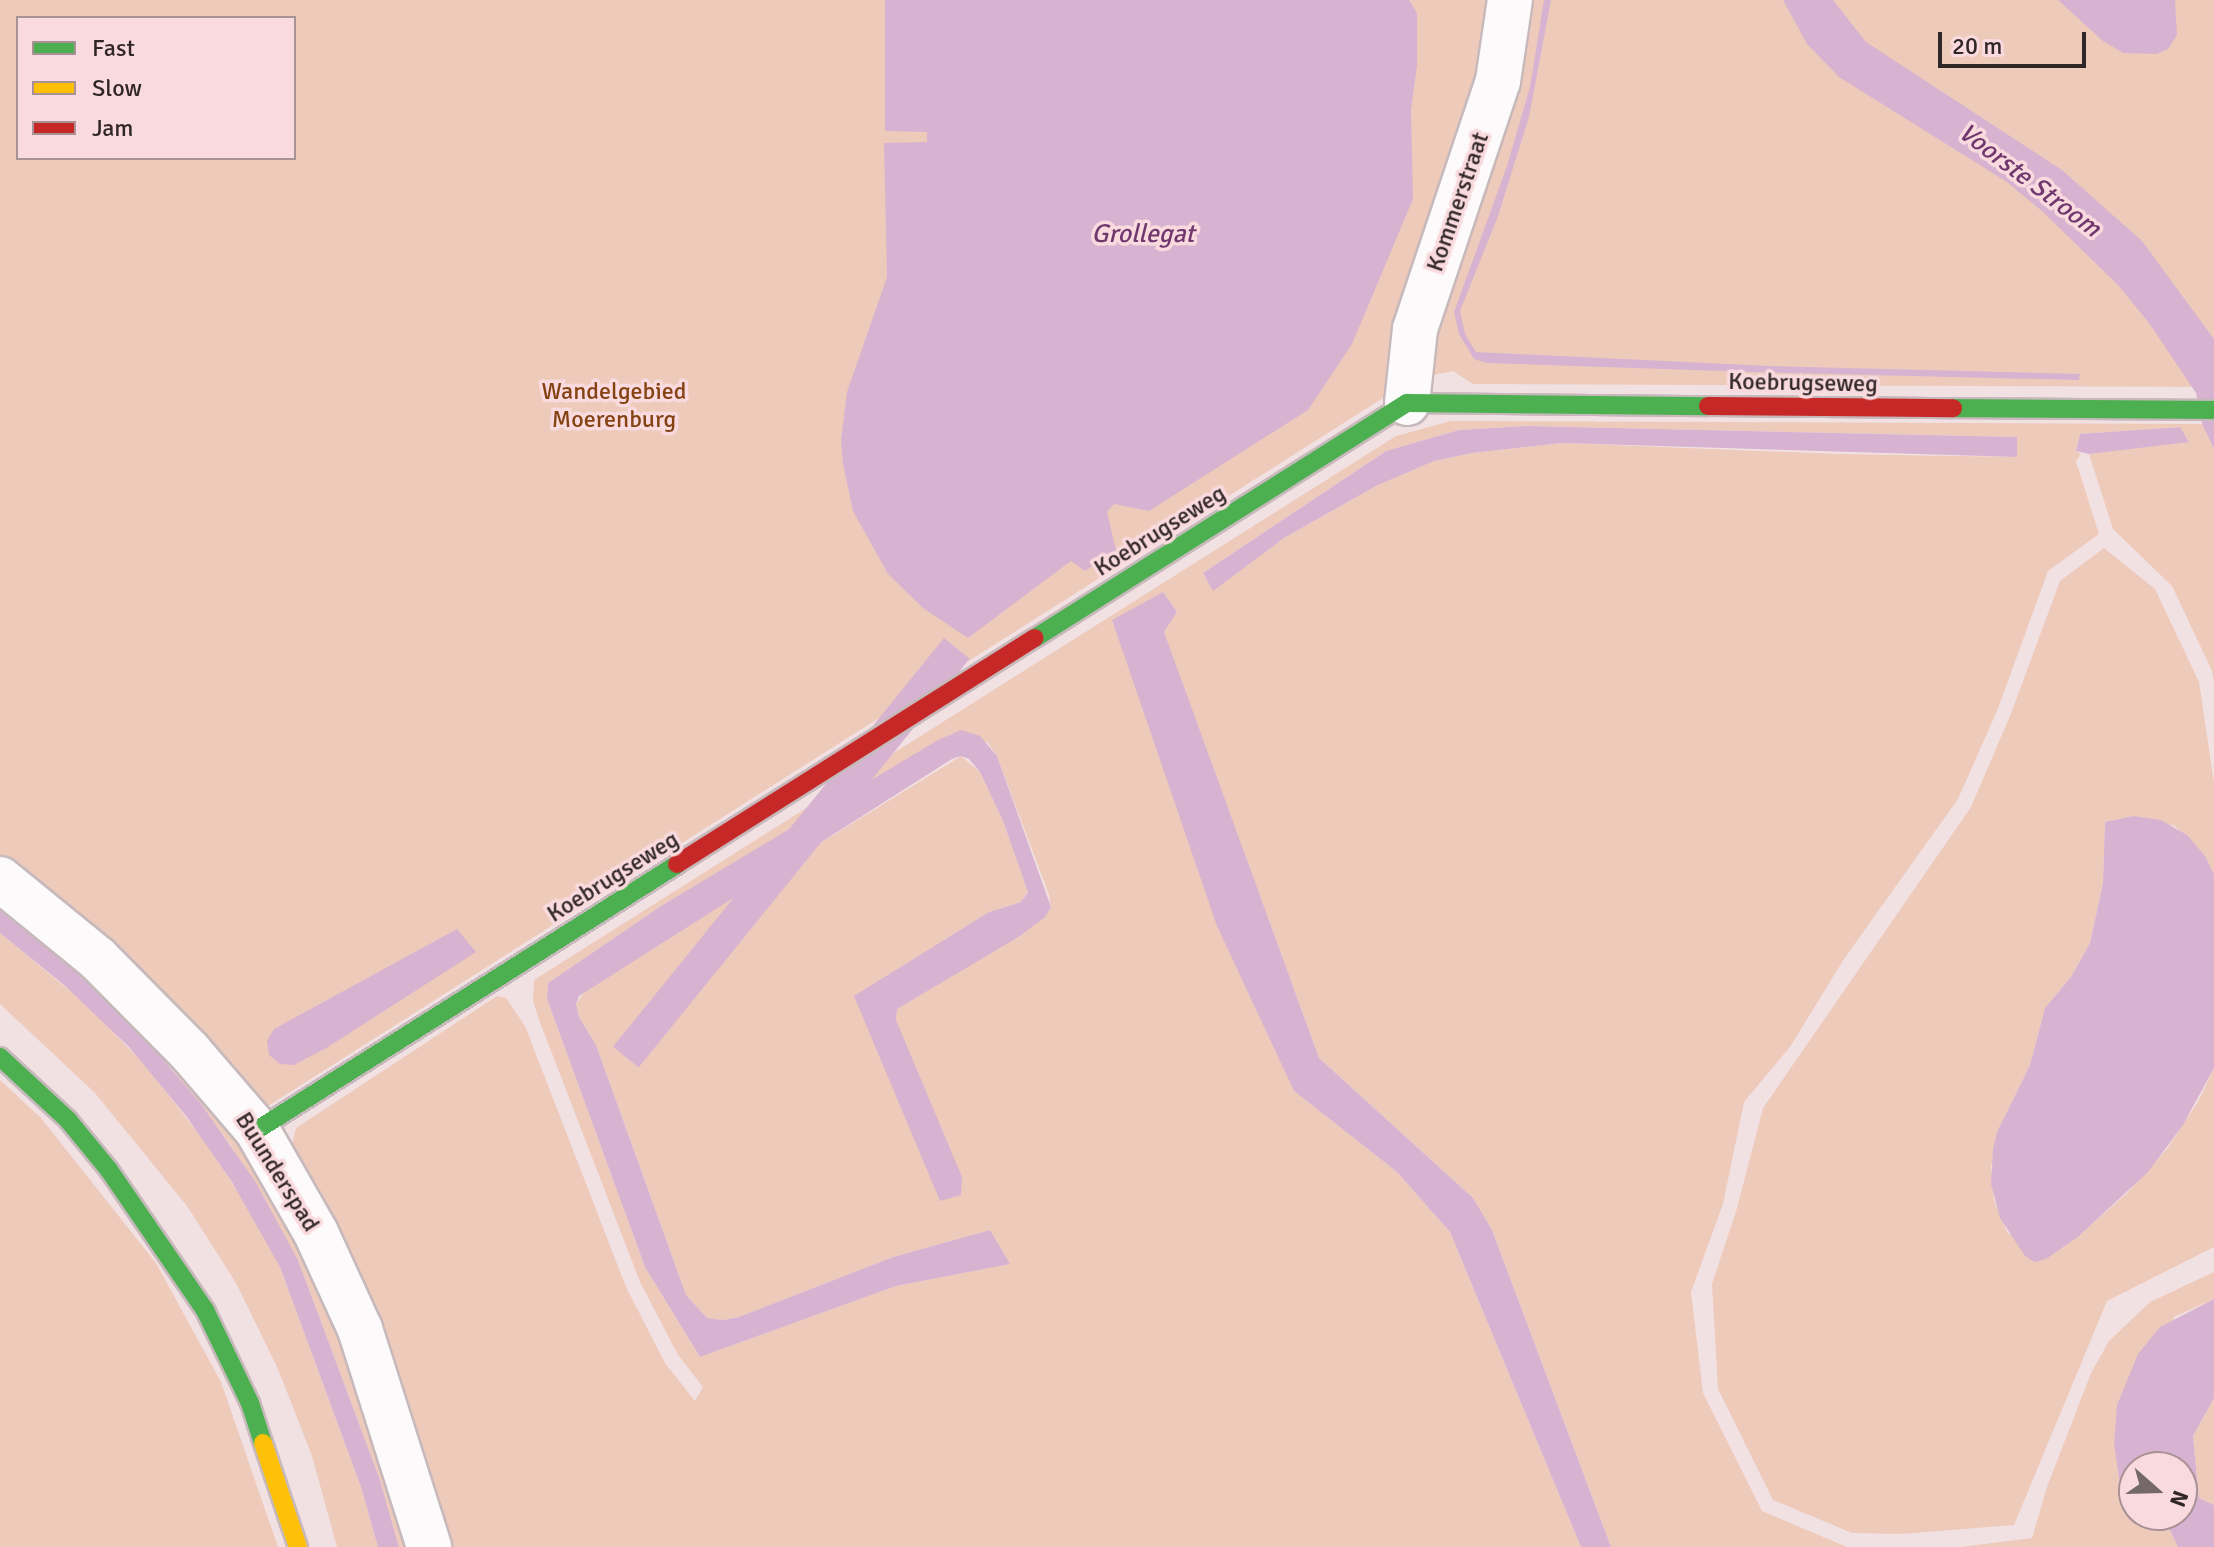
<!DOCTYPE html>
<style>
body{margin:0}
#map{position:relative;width:2214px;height:1547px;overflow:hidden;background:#f2e1e3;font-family:Signika,sans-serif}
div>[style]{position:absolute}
.green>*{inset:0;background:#eecabb}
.water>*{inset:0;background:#d7b3d1;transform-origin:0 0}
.roads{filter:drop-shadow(2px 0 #c7b9bb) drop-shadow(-2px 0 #c7b9bb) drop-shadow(0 2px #c7b9bb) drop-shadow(0 -2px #c7b9bb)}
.street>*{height:44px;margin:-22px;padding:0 22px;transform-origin:22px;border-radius:22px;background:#fdfafb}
.fast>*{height:18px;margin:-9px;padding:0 9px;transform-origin:9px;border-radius:9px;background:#4caf50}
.slow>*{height:18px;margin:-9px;padding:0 9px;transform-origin:9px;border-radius:9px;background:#ffc107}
.jam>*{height:18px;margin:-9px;padding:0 9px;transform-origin:9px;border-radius:9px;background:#c62828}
span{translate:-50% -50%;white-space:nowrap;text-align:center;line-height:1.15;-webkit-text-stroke:7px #f9dade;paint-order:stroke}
.street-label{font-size:24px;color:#322728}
.park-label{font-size:24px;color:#854213}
.water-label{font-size:26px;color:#70386e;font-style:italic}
.legend{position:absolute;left:16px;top:16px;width:280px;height:144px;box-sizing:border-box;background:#f9dade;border:2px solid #a99295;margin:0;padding:10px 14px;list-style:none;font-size:24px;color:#322728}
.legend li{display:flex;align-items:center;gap:16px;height:40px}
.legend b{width:40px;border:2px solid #a99295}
.north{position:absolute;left:2118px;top:1451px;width:80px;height:80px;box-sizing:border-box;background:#f9dade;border:2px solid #a99295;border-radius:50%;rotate:110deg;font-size:22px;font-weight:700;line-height:32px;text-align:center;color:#322728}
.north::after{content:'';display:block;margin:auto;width:28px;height:36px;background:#756869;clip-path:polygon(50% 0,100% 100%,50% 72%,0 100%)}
.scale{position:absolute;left:1938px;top:32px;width:148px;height:36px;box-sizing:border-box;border:4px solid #322728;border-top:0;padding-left:10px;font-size:24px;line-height:28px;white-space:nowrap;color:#322728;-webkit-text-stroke:6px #f9dade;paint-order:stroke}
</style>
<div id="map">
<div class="green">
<i style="clip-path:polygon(evenodd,0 0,2214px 0,2214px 387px,1473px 384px,1453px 371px,1413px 379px,268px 1106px,0 863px,0 0,18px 18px,294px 18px,294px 158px,18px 158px,18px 18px)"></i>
<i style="clip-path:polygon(evenodd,1451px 421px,2202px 424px,2214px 449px,2214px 682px,2212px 671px,2172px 586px,2113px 529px,2089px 454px,2189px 441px,2179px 427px,2080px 434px,2076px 451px,2081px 454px,2076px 461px,2099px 534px,2048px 571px,1997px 711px,1958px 799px,1844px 959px,1790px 1047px,1744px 1102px,1723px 1204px,1691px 1292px,1703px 1393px,1762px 1511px,1847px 1547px,1611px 1547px,1492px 1230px,1472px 1197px,1319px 1058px,1163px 632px,1177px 612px,1163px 592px,1112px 621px,1265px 1023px,1294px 1091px,1397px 1172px,1450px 1232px,1581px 1547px,442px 1547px,291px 1149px,296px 1128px,497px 996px,506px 998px,525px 1026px,626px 1287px,665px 1363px,695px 1401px,703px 1387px,678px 1355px,640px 1282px,538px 1017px,533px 1000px,534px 980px,1396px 436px,1451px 421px,1527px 426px,2016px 437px,2017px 457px,1839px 454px,1562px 443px,1472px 453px,1434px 461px,1376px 486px,1284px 538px,1213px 590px,1203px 573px,1386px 451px,1459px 430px,1527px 426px,1451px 421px,953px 733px,988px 743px,997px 756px,1049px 895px,1051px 907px,1020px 936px,903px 1003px,897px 1009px,896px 1020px,855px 996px,989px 912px,1021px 902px,1028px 891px,1003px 821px,980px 772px,961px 756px,588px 987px,576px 1004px,579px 1017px,596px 1045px,686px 1295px,707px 1318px,723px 1320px,739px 1317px,893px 1257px,990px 1230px,1009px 1264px,896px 1286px,700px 1357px,645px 1267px,547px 999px,548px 983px,661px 906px,953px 733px)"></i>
<i style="clip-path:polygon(2104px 548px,2155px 589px,2199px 682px,2214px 782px,2214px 874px,2205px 856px,2175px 826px,2133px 816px,2105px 822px,2103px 883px,2090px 943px,2071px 977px,2045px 1008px,2030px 1065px,2005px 1116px,1991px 1167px,1994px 1201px,2008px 1234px,2079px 1236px,2127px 1193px,2167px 1149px,2199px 1100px,2214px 1068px,2214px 1247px,2107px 1301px,2014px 1525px,1901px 1534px,1852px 1533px,1773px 1500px,1718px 1389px,1712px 1284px,1737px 1208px,1763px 1108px,1971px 807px,2010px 716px,2060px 581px)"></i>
<i style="clip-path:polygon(0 893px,211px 1096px,322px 1279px,414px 1547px,399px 1547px,380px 1480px,298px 1260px,230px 1144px,169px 1065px,26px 927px,0 908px)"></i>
<i style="clip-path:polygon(0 933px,88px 1006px,145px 1065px,205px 1142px,250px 1210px,280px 1267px,361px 1487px,378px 1547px,337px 1547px,312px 1456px,278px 1369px,236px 1283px,187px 1206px,95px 1093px,0 1004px)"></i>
<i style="clip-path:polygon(0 1080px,41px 1118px,156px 1263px,221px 1382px,278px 1547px,0 1547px)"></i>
<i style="clip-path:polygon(2214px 1272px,2214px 1299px,2174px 1317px,2120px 1484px,2134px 1497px,2134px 1515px,2155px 1515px,2168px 1526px,2178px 1547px,1961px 1547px,2032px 1538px,2047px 1487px,2091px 1373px,2109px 1341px,2150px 1302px)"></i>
<i style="clip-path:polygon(2214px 1398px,2214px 1505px,2199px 1498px,2193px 1436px)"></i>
</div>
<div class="water">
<i style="clip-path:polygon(885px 0,1409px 0,1417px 13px,1417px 65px,1411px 110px,1413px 199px,1352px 344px,1308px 410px,1149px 511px,1114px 504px,1107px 512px,1116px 550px,1085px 571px,1071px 561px,968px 638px,923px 608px,888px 574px,853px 511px,843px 464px,841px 440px,847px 392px,887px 277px,884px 143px,927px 142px,927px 132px,885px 131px)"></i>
<i style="clip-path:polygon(1544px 0,1551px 0,1529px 117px,1498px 216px,1460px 311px,1465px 334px,1476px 352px,1769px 366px,2080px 374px,2079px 380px,1751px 372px,1486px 363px,1474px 359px,1459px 334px,1454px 312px,1506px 169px,1530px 87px)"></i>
<i style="clip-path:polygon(1783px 0,1833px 0,1866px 42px,2062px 170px,2142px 241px,2214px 339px,2214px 449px,2202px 424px,2196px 393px,2149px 323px,2118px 285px,2043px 212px,2007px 182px,1839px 77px,1807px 44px)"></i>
<i style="clip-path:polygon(2058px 0,2175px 0,2177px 35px,2168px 49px,2157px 54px,2123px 53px,2103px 41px)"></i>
<i style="clip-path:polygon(1527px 426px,2017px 437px,2017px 457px,1562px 443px,1472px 453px,1434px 461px,1376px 486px,1284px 538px,1213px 591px,1203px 573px,1386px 451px,1459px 430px)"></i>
<i style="clip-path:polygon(2180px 427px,2189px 442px,2089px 454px,2076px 451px,2080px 434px)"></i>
<i style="clip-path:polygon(1163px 592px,1177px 612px,1164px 632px,1319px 1058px,1473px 1198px,1492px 1230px,1611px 1547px,1581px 1547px,1450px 1232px,1397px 1172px,1294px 1091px,1217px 926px,1112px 620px)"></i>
<i style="left:944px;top:638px;width:33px;height:526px;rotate:39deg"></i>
<i style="clip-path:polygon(961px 730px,980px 736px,997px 756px,1051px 907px,1045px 917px,1020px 936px,897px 1009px,896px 1020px,962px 1177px,961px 1195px,940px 1201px,854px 996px,989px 912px,1021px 902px,1028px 892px,1003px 821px,980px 772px,969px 759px,961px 756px,952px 759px,579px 996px,576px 1004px,579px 1017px,596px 1045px,686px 1295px,707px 1318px,723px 1320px,739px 1317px,893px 1257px,990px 1230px,1010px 1264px,896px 1286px,700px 1357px,645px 1267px,547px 999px,548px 983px,661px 906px,938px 740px)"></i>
<i style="clip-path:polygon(2133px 816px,2161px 820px,2187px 835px,2205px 856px,2214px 874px,2214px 1068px,2183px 1125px,2148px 1172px,2079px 1236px,2046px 1259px,2035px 1262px,2025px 1256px,2000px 1218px,1991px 1184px,1993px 1149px,1997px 1132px,2030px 1065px,2045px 1008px,2071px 977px,2090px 943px,2103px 883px,2105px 822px)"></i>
<i style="clip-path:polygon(0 908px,65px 959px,136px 1028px,201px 1104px,255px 1181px,298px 1260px,380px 1480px,399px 1547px,378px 1547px,361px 1487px,280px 1267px,232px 1182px,186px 1116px,129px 1047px,64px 985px,0 933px)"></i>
<i style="clip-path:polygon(457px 929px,476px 952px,328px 1047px,294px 1065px,280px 1064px,269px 1055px,267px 1041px,274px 1029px)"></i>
<i style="clip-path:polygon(2214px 1299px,2214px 1398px,2193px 1436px,2199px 1498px,2214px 1505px,2214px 1547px,2178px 1547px,2168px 1526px,2155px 1515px,2182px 1515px,2182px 1467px,2134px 1467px,2134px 1497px,2120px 1484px,2114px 1444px,2117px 1405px,2138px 1354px,2160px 1327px)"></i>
</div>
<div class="roads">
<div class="street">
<i style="left:1407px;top:403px;width:74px;rotate:-83.8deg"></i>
<i style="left:1415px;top:329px;width:262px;rotate:-71.5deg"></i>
<i style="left:1498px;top:81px;width:82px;rotate:-81.6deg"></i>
<i style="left:0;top:879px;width:125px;rotate:39.2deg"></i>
<i style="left:97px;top:958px;width:132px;rotate:45.3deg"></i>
<i style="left:190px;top:1052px;width:103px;rotate:49.3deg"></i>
<i style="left:257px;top:1130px;width:119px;rotate:60.2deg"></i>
<i style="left:316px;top:1233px;width:106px;rotate:65.4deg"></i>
<i style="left:360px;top:1329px;width:229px;rotate:72.4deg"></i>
</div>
<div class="fast">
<i style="left:1953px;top:408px;width:261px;rotate:0.4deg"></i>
<i style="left:1035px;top:638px;width:440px;rotate:-32.3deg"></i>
<i style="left:1407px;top:403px;width:301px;rotate:0.6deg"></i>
<i style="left:0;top:1057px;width:93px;rotate:42.8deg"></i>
<i style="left:68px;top:1120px;width:65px;rotate:50.6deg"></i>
<i style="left:109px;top:1170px;width:170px;rotate:55.6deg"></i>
<i style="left:205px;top:1310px;width:103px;rotate:64.2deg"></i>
<i style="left:250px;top:1403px;width:42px;rotate:72deg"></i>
<i style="left:257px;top:1130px;width:497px;rotate:-32.3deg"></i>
</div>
<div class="slow">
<i style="left:263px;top:1443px;width:110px;rotate:71.4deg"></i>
</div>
<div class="jam">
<i style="left:1708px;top:406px;width:245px;rotate:0.5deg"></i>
<i style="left:677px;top:864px;width:423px;rotate:-32.3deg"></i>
</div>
</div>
<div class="street-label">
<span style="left:1458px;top:202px;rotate:-71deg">Kommerstraat</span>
<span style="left:1803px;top:383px;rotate:1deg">Koebrugseweg</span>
<span style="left:1160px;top:531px;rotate:-32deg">Koebrugseweg</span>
<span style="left:613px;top:877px;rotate:-32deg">Koebrugseweg</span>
<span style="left:277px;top:1172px;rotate:58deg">Buunderspad</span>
</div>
<div class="park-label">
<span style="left:614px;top:406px">Wandelgebied<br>Moerenburg</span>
</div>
<div class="water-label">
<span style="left:2029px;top:181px;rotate:37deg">Voorste Stroom</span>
<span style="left:1143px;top:235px">Grollegat</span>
</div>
<ul class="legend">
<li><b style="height:10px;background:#4caf50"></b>Fast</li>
<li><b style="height:10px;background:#ffc107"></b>Slow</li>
<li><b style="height:10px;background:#c62828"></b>Jam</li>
</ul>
<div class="north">N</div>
<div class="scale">20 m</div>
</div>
